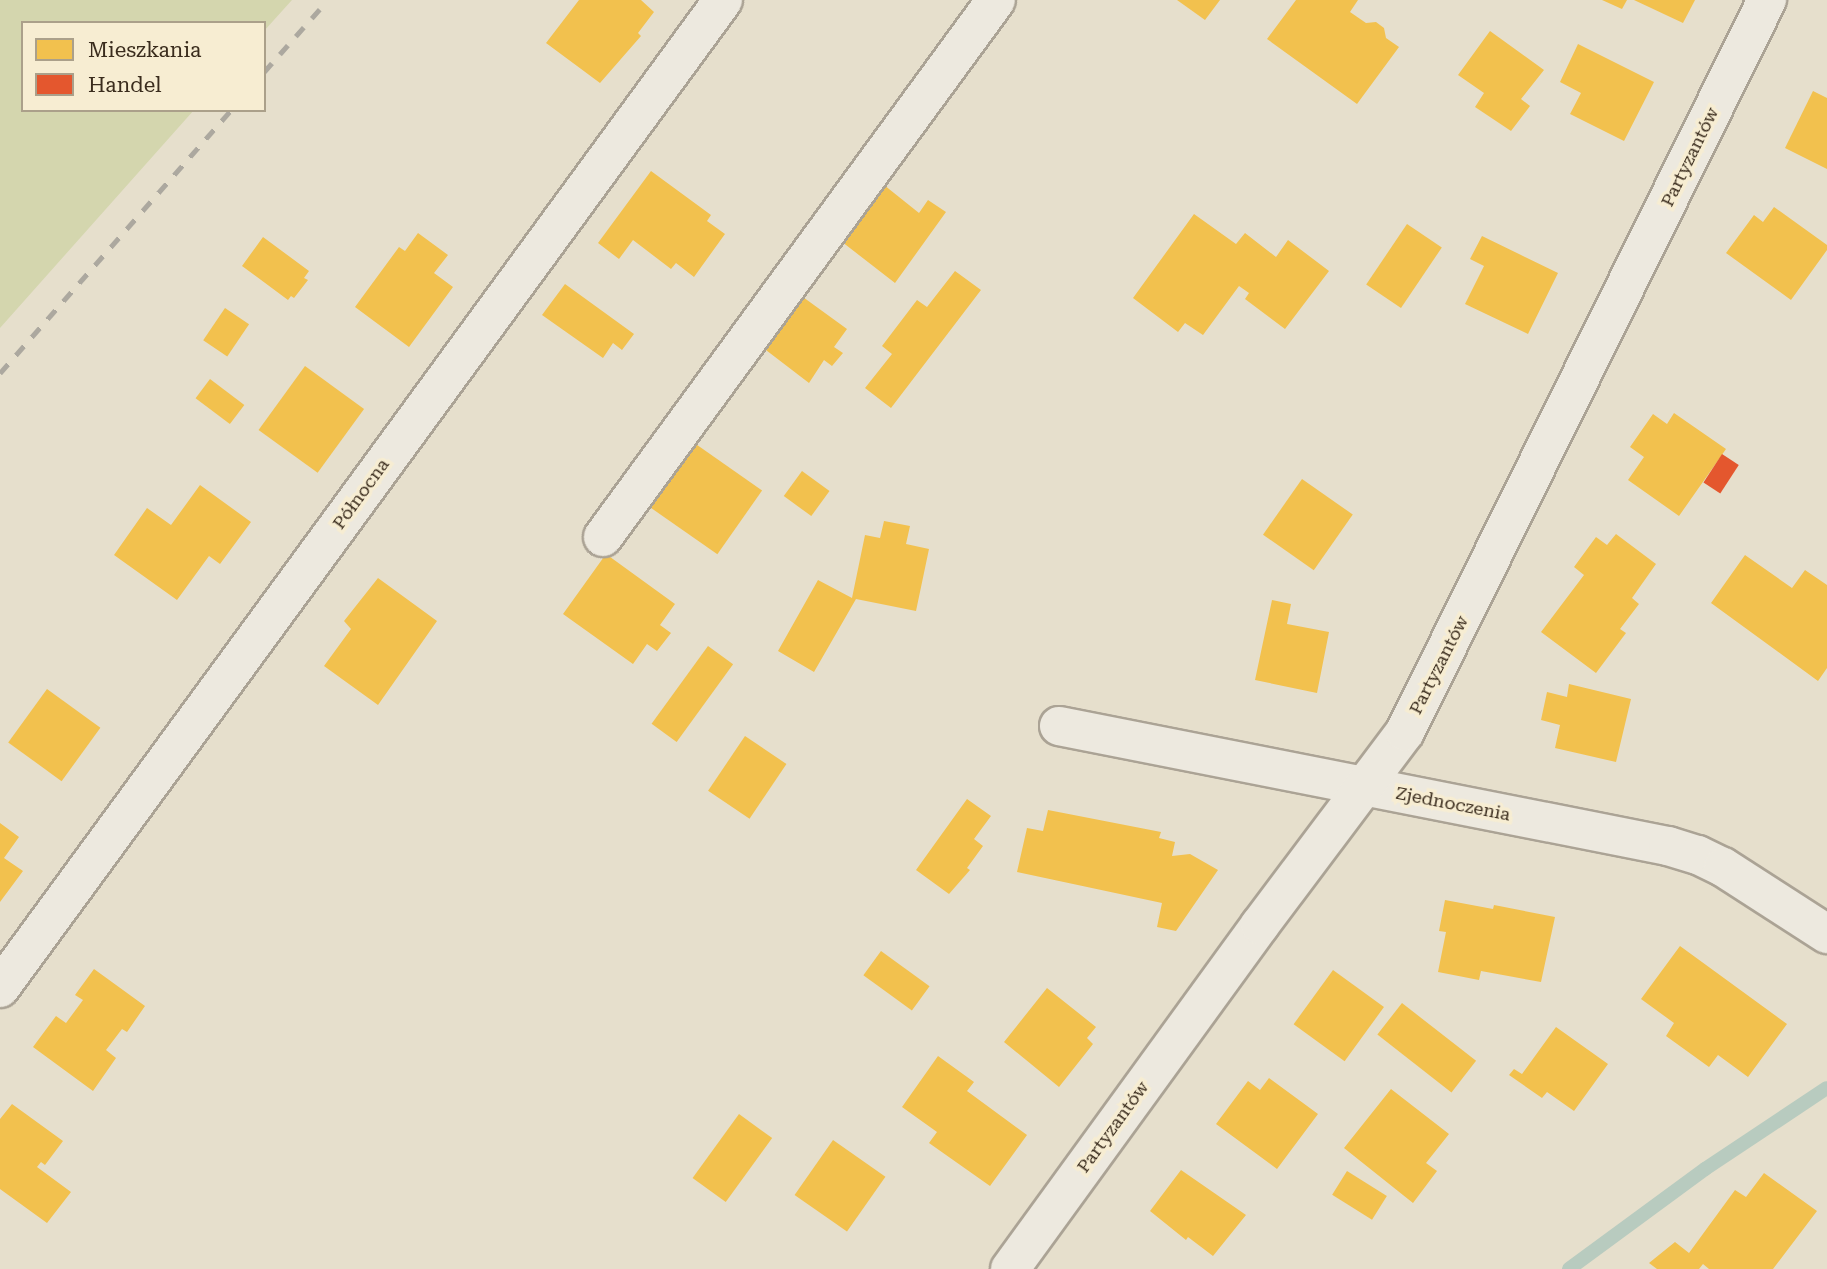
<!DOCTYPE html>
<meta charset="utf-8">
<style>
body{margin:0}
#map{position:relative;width:1827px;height:1269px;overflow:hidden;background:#e6dfcc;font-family:"Roboto Serif",serif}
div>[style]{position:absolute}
.green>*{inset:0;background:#d4d6ae}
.homes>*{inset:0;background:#f2c14e;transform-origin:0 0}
.shops>*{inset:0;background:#e4572e;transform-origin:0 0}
.stream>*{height:14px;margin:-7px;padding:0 7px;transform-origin:7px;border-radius:7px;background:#b8cbbf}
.roads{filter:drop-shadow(2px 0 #aba395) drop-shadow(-2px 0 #aba395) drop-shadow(0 2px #aba395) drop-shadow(0 -2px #aba395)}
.minor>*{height:38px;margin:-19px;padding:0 19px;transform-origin:19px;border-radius:19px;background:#ede9df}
.rail>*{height:5px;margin-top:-2.5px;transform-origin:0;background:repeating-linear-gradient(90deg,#aca89f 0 12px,transparent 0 24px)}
span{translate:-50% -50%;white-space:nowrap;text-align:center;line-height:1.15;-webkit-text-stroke:7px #f7edd2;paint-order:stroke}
.street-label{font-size:18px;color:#3a2c1d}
.legend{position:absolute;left:21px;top:21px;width:245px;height:91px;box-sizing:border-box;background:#f7edd2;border:2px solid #aba08a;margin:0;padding:9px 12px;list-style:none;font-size:21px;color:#3a2c1d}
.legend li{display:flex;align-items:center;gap:14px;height:35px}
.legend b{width:35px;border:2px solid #aba08a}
</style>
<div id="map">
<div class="green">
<i style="clip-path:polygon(0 0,292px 0,264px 31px,264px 23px,23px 23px,23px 110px,194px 110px,0 328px)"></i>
</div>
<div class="homes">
<i style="clip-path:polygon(579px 0,641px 0,654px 12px,638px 33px,641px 36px,600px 83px,546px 43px)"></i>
<i style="clip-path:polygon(1177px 0,1220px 0,1205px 20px)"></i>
<i style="clip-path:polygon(1296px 0,1358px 0,1350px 12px,1366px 23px,1376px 22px,1384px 28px,1386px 38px,1399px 47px,1357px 104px,1267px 39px)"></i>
<i style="clip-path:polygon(1602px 0,1627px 0,1622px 9px)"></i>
<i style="clip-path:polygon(1634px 0,1695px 0,1683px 23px)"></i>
<i style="clip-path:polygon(1490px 31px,1544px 70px,1521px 99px,1530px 106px,1511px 131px,1475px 107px,1484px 93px,1458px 75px)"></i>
<i style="clip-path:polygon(1578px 44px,1654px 82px,1624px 141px,1570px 114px,1581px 93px,1560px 82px)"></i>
<i style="clip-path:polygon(1813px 91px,1827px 98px,1827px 169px,1785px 148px)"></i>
<i style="clip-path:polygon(651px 171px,711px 215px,707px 221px,725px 234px,694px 277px,676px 263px,671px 269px,633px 240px,619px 259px,598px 243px)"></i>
<i style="clip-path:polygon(879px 181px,919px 213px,928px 200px,946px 212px,895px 283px,837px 238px)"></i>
<i style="clip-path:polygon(1774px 207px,1827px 245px,1827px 250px,1791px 300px,1726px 253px,1754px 215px,1763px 222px)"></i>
<i style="clip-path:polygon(1194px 214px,1236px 244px,1245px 233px,1276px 257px,1288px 240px,1329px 271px,1285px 329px,1245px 299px,1249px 293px,1239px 286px,1203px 335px,1185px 323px,1178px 332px,1133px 298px)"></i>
<i style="left:1407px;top:224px;width:42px;height:73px;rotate:34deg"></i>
<i style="clip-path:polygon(418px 233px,448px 255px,434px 273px,453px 287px,409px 347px,355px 307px,399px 247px,405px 251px)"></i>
<i style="clip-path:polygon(1482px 236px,1558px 273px,1528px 334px,1465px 304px,1484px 266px,1470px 259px)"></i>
<i style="clip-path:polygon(263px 237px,309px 271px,304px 278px,308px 280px,294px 298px,291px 296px,288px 300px,242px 266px)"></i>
<i style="clip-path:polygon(955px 271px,981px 290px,891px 408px,865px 388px,892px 354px,882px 346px,917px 300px,927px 307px)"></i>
<i style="clip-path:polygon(565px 284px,634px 334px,622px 350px,613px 343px,603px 358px,542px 315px)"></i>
<i style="clip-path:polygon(796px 292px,847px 329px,834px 347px,843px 353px,832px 366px,824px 360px,809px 383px,758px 344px)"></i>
<i style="left:225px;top:308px;width:29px;height:39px;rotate:34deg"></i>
<i style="left:305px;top:366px;width:73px;height:79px;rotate:36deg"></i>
<i style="left:210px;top:379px;width:43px;height:24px;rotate:37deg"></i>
<i style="clip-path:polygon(1674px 413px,1726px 449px,1679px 516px,1628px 480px,1644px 457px,1630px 447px,1653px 414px,1667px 424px)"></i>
<i style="left:690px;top:440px;width:88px;height:78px;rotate:35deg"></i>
<i style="left:802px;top:471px;width:34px;height:31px;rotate:36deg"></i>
<i style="left:1302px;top:479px;width:62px;height:68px;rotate:35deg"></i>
<i style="clip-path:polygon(200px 485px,251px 522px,220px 564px,209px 556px,177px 600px,114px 555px,147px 508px,171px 525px)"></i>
<i style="clip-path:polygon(884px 521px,910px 526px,906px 544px,929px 549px,916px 611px,856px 599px,814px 672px,778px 651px,818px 580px,852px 598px,865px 535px,880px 538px)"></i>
<i style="clip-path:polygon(1616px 534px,1656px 564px,1632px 598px,1639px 604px,1620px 629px,1626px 633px,1596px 673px,1541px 632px,1584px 575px,1574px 567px,1596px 537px,1607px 545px)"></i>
<i style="clip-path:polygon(606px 554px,675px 604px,660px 625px,671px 633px,657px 651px,647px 644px,633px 664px,563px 614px)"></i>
<i style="clip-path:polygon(1745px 555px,1792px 588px,1805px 570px,1827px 585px,1827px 668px,1818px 681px,1711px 603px)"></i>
<i style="clip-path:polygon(378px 578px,437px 621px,378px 705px,324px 666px,351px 629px,344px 621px)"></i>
<i style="clip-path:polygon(1272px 600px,1291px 604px,1287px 624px,1329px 632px,1317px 693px,1255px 680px)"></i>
<i style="left:708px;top:646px;width:31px;height:96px;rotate:36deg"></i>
<i style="clip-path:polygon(1569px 684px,1631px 699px,1616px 762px,1555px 748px,1560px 725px,1541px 720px,1547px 692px,1567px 697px)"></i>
<i style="left:47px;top:689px;width:66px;height:66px;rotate:36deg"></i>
<i style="left:745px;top:736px;width:50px;height:66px;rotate:34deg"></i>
<i style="clip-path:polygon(967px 799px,991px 816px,974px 839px,983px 846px,967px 868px,970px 870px,949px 894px,916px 870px)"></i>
<i style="clip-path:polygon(1048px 810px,1161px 832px,1159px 838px,1175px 842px,1172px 856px,1190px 854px,1218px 870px,1176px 931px,1157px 927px,1162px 903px,1017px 872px,1027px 828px,1043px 831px)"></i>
<i style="clip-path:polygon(0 823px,19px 837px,4px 858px,23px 871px,0 902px)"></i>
<i style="clip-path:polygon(1445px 900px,1493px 909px,1494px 905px,1555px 917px,1541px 982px,1481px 971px,1479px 980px,1438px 972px,1446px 932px,1439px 931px)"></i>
<i style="clip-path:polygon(1680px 946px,1787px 1024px,1748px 1077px,1718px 1055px,1709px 1067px,1666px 1036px,1674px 1023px,1641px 999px)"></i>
<i style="left:881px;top:951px;width:60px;height:30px;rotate:36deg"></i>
<i style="clip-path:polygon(94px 969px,145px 1006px,127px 1032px,122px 1029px,106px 1050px,116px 1058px,93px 1091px,33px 1047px,56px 1016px,66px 1023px,83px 1000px,75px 995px)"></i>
<i style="left:1333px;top:970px;width:63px;height:67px;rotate:36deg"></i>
<i style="clip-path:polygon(1047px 988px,1096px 1027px,1087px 1038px,1093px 1044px,1059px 1087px,1004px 1042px)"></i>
<i style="left:1402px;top:1003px;width:94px;height:40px;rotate:38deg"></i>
<i style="clip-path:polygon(1556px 1027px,1608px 1064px,1574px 1111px,1547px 1092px,1542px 1098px,1509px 1075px,1514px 1069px,1522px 1074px)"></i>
<i style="clip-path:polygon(938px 1056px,974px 1082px,967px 1091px,1027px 1135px,990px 1186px,929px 1143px,937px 1132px,902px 1107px)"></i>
<i style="clip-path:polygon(1269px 1078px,1318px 1114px,1277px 1169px,1216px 1124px,1248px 1081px,1260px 1090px)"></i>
<i style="clip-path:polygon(1391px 1089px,1449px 1134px,1426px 1163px,1437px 1171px,1413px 1203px,1344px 1148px)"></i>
<i style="clip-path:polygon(12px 1104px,63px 1141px,45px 1165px,41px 1162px,37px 1167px,71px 1192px,47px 1223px,0 1189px,0 1119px)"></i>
<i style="left:739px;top:1114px;width:41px;height:79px;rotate:36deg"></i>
<i style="left:833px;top:1140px;width:64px;height:67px;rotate:35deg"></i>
<i style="clip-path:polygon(1181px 1170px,1246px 1215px,1213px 1256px,1188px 1237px,1186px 1240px,1150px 1211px)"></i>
<i style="left:1347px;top:1171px;width:47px;height:28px;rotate:32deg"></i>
<i style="clip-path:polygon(1764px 1173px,1817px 1211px,1773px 1269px,1709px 1269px,1703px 1264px,1699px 1269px,1657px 1269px,1649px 1263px,1675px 1242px,1689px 1253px,1735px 1190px,1746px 1197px)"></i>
</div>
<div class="shops">
<i style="left:1722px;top:454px;width:20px;height:34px;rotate:33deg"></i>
</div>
<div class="stream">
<i style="left:1569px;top:1269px;width:169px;rotate:-36.3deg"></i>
<i style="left:1705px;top:1169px;width:146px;rotate:-33.6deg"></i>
</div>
<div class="roads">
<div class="minor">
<i style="left:603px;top:537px;width:665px;rotate:-53.8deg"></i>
<i style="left:1059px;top:726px;width:621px;rotate:11.15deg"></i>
<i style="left:1668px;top:846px;width:31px;rotate:17deg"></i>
<i style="left:1698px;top:855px;width:28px;rotate:26deg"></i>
<i style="left:1723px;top:867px;width:124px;rotate:32.8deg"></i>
<i style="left:0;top:988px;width:1224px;rotate:-53.8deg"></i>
<i style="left:1010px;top:1269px;width:425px;rotate:-54deg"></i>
<i style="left:1260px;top:925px;width:241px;rotate:-53.1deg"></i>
<i style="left:1405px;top:732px;width:817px;rotate:-63.69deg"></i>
</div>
</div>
<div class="rail">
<i style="left:264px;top:72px;width:96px;rotate:-48.4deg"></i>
<i style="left:0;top:373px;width:350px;rotate:-48.7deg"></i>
</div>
<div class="street-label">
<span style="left:1690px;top:157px;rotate:-64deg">Partyzantów</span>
<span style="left:361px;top:494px;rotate:-54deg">Północna</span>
<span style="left:1439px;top:665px;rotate:-63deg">Partyzantów</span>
<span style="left:1453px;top:804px;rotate:11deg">Zjednoczenia</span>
<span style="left:1113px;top:1127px;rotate:-54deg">Partyzantów</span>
</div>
<ul class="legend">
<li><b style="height:19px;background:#f2c14e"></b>Mieszkania</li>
<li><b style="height:19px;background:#e4572e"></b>Handel</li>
</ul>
</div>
